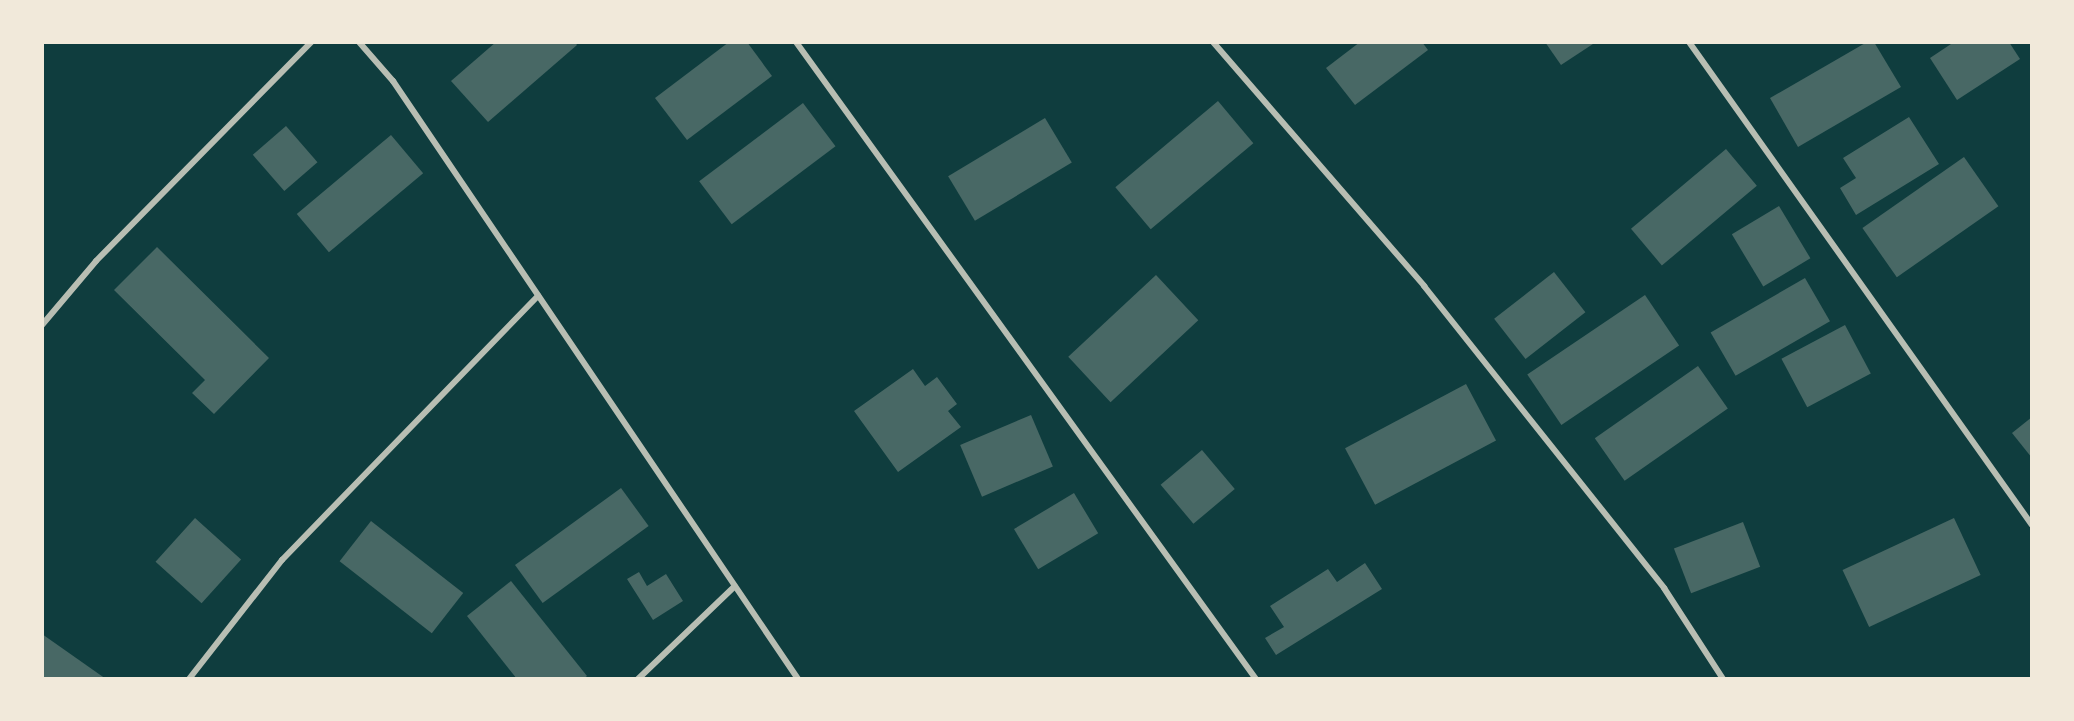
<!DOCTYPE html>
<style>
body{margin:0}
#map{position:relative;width:2074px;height:721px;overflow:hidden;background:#0f3d3e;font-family:"Sofia Sans Condensed",sans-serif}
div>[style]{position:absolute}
.building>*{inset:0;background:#486865;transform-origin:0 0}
.minor>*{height:6px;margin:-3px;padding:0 3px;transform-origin:3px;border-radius:3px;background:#b8beb3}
span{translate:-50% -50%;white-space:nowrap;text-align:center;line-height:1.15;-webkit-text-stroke:5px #f1e9da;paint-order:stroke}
.frame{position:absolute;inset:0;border:44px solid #f1e9da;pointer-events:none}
</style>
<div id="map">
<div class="building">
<i style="clip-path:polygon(496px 42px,575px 42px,577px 45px,488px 122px,451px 81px)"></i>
<i style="clip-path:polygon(729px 42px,747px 42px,772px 76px,687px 140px,655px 98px)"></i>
<i style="clip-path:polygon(1360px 42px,1422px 42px,1428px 50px,1355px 105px,1326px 68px)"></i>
<i style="clip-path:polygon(1545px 42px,1596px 42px,1561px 65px)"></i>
<i style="clip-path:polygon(1867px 42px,1874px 42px,1901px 87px,1798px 147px,1770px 98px)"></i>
<i style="clip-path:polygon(1954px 42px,2009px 42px,2020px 59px,1957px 100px,1930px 58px)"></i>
<i style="left:1218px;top:101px;width:55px;height:134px;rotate:50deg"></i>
<i style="left:803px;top:103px;width:54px;height:130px;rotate:53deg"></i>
<i style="clip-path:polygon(1909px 117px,1939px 164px,1856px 215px,1840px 188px,1856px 178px,1843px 158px)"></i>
<i style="left:1045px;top:118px;width:52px;height:113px;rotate:59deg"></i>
<i style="left:286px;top:126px;width:48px;height:44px;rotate:49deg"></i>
<i style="left:391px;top:135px;width:50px;height:123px;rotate:50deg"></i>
<i style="left:1726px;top:149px;width:48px;height:124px;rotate:50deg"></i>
<i style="left:1964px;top:157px;width:60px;height:124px;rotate:55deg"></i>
<i style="left:1779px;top:206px;width:61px;height:55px;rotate:59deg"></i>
<i style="clip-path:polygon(157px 247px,269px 358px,214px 414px,192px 393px,205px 380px,114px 290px)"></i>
<i style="left:1554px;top:272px;width:51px;height:76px;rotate:52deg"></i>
<i style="left:1156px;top:275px;width:62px;height:120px;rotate:47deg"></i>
<i style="left:1805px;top:278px;width:50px;height:109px;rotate:60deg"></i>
<i style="left:1645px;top:295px;width:61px;height:142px;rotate:56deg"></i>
<i style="left:1845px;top:325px;width:55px;height:72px;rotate:62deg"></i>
<i style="left:1698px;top:366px;width:52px;height:126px;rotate:55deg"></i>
<i style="clip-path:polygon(913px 369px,925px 386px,937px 377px,957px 404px,948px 411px,961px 427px,898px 472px,854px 411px)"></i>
<i style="left:1466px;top:384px;width:64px;height:137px;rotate:62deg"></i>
<i style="left:1031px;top:415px;width:56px;height:77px;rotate:67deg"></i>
<i style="clip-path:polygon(2032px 417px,2032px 458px,2012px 433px)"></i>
<i style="left:1202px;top:450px;width:51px;height:54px;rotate:50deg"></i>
<i style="left:621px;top:488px;width:47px;height:131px;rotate:54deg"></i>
<i style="left:1074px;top:493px;width:47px;height:70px;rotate:59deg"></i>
<i style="left:195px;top:518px;width:62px;height:59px;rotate:42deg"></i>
<i style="left:1954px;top:518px;width:63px;height:123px;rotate:65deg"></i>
<i style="left:371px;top:521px;width:117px;height:51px;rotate:38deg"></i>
<i style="left:1743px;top:522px;width:48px;height:74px;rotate:69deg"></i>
<i style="clip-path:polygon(1365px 563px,1382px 589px,1276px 655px,1265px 638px,1284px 627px,1270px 606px,1328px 569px,1337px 582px)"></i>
<i style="clip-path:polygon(639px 572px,647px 586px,666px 574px,683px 601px,653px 620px,627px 579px)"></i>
<i style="clip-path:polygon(511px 581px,587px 676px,583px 679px,517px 679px,467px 616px)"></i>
<i style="clip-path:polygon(42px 634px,106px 679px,42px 679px)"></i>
</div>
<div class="minor">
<i style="left:359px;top:42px;width:52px;rotate:48.9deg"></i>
<i style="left:393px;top:81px;width:722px;rotate:55.89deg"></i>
<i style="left:796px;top:42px;width:786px;rotate:54.17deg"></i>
<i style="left:1213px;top:42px;width:323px;rotate:49.1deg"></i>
<i style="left:1424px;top:286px;width:386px;rotate:51.5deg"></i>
<i style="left:1664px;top:588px;width:108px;rotate:57deg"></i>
<i style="left:1689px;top:42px;width:592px;rotate:54.62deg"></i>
<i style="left:42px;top:325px;width:84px;rotate:-49.8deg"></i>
<i style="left:96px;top:261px;width:307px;rotate:-45.5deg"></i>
<i style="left:189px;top:679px;width:151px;rotate:-52deg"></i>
<i style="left:282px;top:560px;width:368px;rotate:-45.9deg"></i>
<i style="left:638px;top:679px;width:134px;rotate:-43.8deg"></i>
</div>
<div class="frame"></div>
</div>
